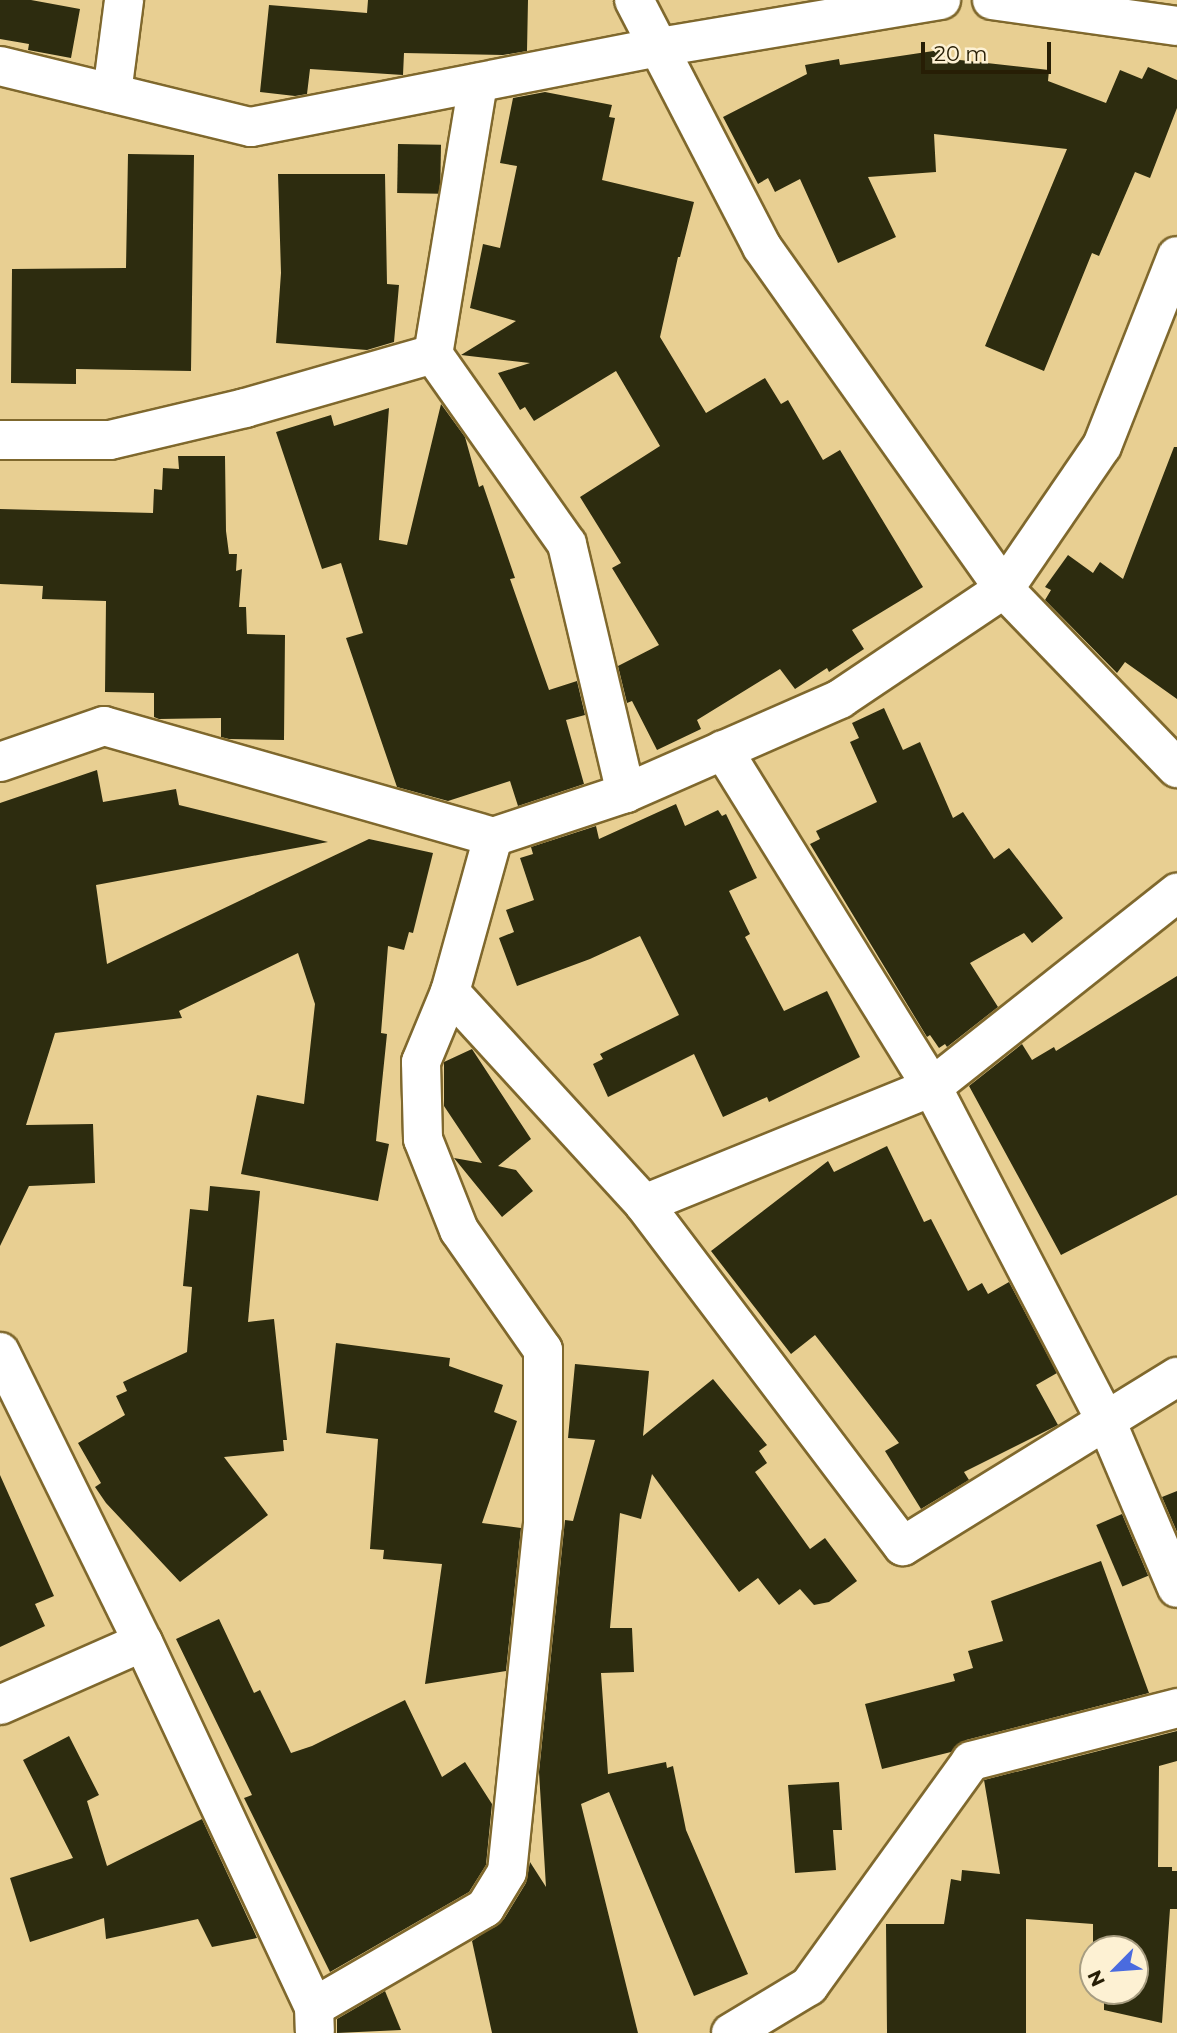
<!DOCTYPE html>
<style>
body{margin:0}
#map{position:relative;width:1177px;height:2033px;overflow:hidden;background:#e8cf92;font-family:Montserrat,sans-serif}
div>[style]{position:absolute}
.building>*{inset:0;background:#2d2c0f;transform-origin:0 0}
.roads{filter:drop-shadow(2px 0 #7f682d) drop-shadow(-2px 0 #7f682d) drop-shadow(0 2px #7f682d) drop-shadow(0 -2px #7f682d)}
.street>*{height:38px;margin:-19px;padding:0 19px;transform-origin:19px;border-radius:19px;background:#fff}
span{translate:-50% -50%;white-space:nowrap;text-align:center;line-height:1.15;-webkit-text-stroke:7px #fdf1d3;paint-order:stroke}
.north{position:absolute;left:1079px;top:1935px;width:70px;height:70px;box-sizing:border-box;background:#fdf1d3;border:2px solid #a79d81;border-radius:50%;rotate:245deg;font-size:19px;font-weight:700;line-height:28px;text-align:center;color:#271e05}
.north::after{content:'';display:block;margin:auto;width:24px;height:32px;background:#4a6bdf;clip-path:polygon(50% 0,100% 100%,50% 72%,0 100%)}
.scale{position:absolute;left:921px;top:42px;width:130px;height:32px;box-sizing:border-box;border:4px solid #271e05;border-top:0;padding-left:9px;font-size:21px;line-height:24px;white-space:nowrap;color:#271e05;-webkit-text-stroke:5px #fdf1d3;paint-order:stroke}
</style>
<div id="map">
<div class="building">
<i style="clip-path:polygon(0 0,31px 0,80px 9px,71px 58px,28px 50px,29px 44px,0 39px)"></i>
<i style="clip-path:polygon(368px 0,528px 0,527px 51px,503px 55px,404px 53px,403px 75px,310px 69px,307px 94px,295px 96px,260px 92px,269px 5px,367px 13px)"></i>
<i style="clip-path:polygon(940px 50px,942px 58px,1049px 70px,1048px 81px,1106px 103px,1120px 70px,1142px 79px,1148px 67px,1177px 80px,1177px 108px,1150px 178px,1135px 172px,1099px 256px,1092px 253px,1044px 371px,985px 346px,1067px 149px,934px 134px,936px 172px,868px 177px,896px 237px,838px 263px,800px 179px,775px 192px,768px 178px,758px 184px,723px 117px,807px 74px,805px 65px,839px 59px,840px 65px)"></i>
<i style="clip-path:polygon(545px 92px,612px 105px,609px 117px,615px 118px,602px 180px,694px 202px,680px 257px,678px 257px,660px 337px,706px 413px,765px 378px,781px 404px,788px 400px,823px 460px,840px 450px,923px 587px,852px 630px,864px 649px,829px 672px,827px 668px,795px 689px,780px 669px,697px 720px,701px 729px,657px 750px,632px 701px,627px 703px,618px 666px,659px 645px,612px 568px,621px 563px,580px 497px,660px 446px,616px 371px,534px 421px,525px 407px,520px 410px,498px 373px,530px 363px,461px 355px,516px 321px,470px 308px,483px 244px,500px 248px,517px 166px,500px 163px,513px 98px)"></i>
<i style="left:398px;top:144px;width:43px;height:49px;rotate:1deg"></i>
<i style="clip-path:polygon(128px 154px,194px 155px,191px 371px,76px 369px,76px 384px,11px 383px,12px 269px,126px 268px)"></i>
<i style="clip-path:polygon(278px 174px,385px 174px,387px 284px,399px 285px,394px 342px,367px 350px,276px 343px,281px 273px)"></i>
<i style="clip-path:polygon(441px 404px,465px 437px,479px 487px,483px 485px,515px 578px,510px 579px,549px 690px,577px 681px,585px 715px,566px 720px,584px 784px,518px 806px,510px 781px,448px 801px,397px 787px,346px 638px,363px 633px,341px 563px,322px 569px,276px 432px,331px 415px,334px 426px,389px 408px,379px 540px,407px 545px)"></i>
<i style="clip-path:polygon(1174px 447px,1177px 447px,1177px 699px,1125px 662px,1117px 673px,1045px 600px,1051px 590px,1045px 587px,1068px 555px,1093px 573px,1100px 562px,1123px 579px)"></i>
<i style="clip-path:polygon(178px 456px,225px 456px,226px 531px,229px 554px,237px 554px,236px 571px,242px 569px,239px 607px,246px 607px,247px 634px,285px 635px,284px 740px,229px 739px,221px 737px,221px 718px,159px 719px,154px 717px,154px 693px,105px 692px,106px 601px,42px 599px,43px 586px,0 584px,0 509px,153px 513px,154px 489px,162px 490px,163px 468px,179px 469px)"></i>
<i style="clip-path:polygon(884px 708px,903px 750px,920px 742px,953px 818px,963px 812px,994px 859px,1009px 848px,1063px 918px,1032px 943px,1024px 933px,970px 963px,998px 1007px,947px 1047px,945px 1044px,939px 1048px,930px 1035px,927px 1037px,810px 844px,820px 839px,816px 831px,877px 802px,850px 742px,859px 738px,852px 723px)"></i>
<i style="clip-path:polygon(97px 770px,103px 802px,176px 789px,179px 805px,328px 842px,96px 885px,107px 964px,369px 839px,433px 853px,413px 933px,409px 932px,404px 950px,388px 946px,381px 1033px,387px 1034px,376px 1141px,389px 1144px,378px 1201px,241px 1174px,257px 1095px,304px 1104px,315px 1004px,298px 953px,179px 1011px,182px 1018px,55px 1033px,26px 1125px,93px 1124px,95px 1183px,29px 1186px,0 1246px,0 803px)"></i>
<i style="clip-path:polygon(676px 804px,685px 826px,718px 810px,722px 816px,726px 814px,757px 878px,729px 891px,750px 934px,745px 937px,784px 1011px,827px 991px,860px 1057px,769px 1102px,767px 1097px,723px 1117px,694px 1054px,608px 1097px,593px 1064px,603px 1059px,600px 1054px,679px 1015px,640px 936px,590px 959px,517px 986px,499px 938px,514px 932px,506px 910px,534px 900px,520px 858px,533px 854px,531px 847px,596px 826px,599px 839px)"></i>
<i style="clip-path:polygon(1177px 976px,1177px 1195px,1061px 1255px,969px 1086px,1022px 1044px,1032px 1060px,1054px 1047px,1056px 1051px)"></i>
<i style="clip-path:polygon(472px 1049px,531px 1139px,498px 1166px,516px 1170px,533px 1191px,502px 1217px,454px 1158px,482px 1163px,444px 1106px,444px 1062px)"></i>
<i style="clip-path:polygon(887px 1146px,924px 1222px,931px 1219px,968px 1291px,982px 1283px,988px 1294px,1009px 1282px,1057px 1373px,1036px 1385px,1058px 1425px,964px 1472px,969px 1480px,921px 1509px,885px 1451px,899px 1443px,815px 1335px,791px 1354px,711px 1251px,828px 1161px,834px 1172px)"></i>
<i style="clip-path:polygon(210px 1186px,260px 1191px,248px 1322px,274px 1319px,287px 1440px,283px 1440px,284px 1451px,224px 1457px,268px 1515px,180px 1582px,106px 1503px,95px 1487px,101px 1483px,78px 1443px,125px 1415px,116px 1396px,127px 1391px,123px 1382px,187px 1352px,192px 1287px,183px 1286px,190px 1209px,208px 1211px)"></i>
<i style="clip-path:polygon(336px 1343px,450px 1358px,449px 1366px,503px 1385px,494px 1412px,517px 1421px,482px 1523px,521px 1528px,506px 1671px,425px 1684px,442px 1564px,383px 1559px,384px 1550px,370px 1549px,378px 1439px,326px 1433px)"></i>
<i style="clip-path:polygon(575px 1364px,649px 1371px,643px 1436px,713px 1379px,767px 1445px,759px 1451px,767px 1463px,755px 1472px,810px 1549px,825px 1538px,857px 1581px,829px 1602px,814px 1605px,800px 1589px,779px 1605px,758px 1578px,739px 1592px,652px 1474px,641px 1519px,620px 1513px,610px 1628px,632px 1628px,634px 1672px,601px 1673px,608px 1774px,666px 1762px,667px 1768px,673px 1766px,686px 1830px,748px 1974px,694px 1996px,609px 1792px,581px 1804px,638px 2033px,492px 2033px,472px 1941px,504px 1919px,526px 1883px,530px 1862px,546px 1887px,539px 1772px,565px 1520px,573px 1521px,595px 1440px,568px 1438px)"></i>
<i style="clip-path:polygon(0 1475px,54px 1596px,35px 1604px,45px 1626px,0 1647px)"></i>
<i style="clip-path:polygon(1177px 1491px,1177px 1532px,1162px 1497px)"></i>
<i style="left:1122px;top:1514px;width:67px;height:28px;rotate:67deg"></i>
<i style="clip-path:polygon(1101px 1561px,1149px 1693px,966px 1740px,951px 1752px,882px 1769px,865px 1704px,955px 1681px,953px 1674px,973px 1668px,968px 1651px,1003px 1641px,991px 1601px)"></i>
<i style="clip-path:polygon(219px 1619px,254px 1693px,260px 1690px,291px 1753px,312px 1746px,405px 1700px,442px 1777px,465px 1762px,492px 1804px,486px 1865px,469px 1892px,330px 1972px,244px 1798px,252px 1795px,176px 1639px)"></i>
<i style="clip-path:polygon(1177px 1731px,1177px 1761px,1159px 1766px,1158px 1867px,1172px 1867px,1172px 1871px,1177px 1871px,1177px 1909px,1170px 1909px,1162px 2023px,1104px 2010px,1104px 1991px,1135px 1991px,1135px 1949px,1093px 1949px,1093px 1924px,1026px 1919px,1026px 2033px,887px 2033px,886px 1924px,944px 1924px,951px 1879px,961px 1881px,962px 1870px,1000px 1874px,984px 1780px)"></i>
<i style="clip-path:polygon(69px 1736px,99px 1795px,87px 1801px,107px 1866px,202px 1819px,257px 1938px,212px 1947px,198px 1919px,106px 1939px,104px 1918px,30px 1942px,10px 1878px,73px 1858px,23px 1760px)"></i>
<i style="clip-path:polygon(839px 1782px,842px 1830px,833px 1830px,836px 1870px,795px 1873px,788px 1785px)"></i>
<i style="clip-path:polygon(385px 1991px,401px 2030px,337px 2033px,337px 2019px)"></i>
</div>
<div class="roads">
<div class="street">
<i style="left:634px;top:0;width:278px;rotate:62.6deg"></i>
<i style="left:762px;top:247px;width:419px;rotate:54.7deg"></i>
<i style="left:1004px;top:589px;width:249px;rotate:46deg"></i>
<i style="left:992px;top:0;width:187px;rotate:8deg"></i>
<i style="left:0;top:66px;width:258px;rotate:13.7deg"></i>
<i style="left:251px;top:127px;width:416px;rotate:-11.1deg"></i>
<i style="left:659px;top:47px;width:286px;rotate:-9.5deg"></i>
<i style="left:478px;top:83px;width:275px;rotate:99.4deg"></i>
<i style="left:433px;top:354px;width:232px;rotate:54.8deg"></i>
<i style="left:567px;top:544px;width:256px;rotate:76.7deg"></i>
<i style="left:112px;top:93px;width:94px;rotate:-82.6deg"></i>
<i style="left:0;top:440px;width:110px"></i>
<i style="left:110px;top:440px;width:139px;rotate:-13.3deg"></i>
<i style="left:245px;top:408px;width:196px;rotate:-16deg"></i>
<i style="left:723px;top:750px;width:397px;rotate:58.2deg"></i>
<i style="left:932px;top:1087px;width:379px;rotate:62.5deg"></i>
<i style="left:1107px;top:1423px;width:179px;rotate:67deg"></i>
<i style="left:0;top:762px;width:110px;rotate:-19.1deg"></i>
<i style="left:104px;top:726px;width:405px;rotate:15.9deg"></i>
<i style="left:493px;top:837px;width:140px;rotate:-18.3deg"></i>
<i style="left:626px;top:793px;width:234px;rotate:-23.7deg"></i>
<i style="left:840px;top:699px;width:197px;rotate:-33.9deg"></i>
<i style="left:1004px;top:589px;width:173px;rotate:-55.6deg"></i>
<i style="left:1102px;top:446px;width:204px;rotate:-68.5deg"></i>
<i style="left:450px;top:992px;width:287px;rotate:47.5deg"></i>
<i style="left:644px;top:1204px;width:429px;rotate:52.9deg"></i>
<i style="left:903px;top:1546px;width:322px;rotate:-31.7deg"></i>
<i style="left:644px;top:1204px;width:311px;rotate:-22.1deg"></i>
<i style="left:932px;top:1087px;width:313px;rotate:-38.4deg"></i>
<i style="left:0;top:1352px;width:323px;rotate:63.8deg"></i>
<i style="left:143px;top:1642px;width:403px;rotate:64.9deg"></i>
<i style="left:314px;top:2007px;width:24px;rotate:88deg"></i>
<i style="left:0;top:1705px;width:156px;rotate:-23.8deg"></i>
<i style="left:314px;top:2007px;width:198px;rotate:-30.1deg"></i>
<i style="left:485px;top:1908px;width:42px;rotate:-58.6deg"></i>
<i style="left:507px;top:1872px;width:349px;rotate:-84.1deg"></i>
<i style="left:543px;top:1525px;width:175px;rotate:-90deg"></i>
<i style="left:543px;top:1350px;width:146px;rotate:-125deg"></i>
<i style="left:459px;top:1230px;width:98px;rotate:-111.6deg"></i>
<i style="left:423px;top:1139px;width:77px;rotate:-91.5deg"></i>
<i style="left:421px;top:1062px;width:76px;rotate:-67.5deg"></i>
<i style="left:450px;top:992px;width:161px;rotate:-74.5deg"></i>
<i style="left:731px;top:2033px;width:91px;rotate:-31.1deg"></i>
<i style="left:809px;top:1986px;width:277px;rotate:-54.2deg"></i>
<i style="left:971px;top:1761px;width:213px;rotate:-14.4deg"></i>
</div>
</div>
<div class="north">N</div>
<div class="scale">20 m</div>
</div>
